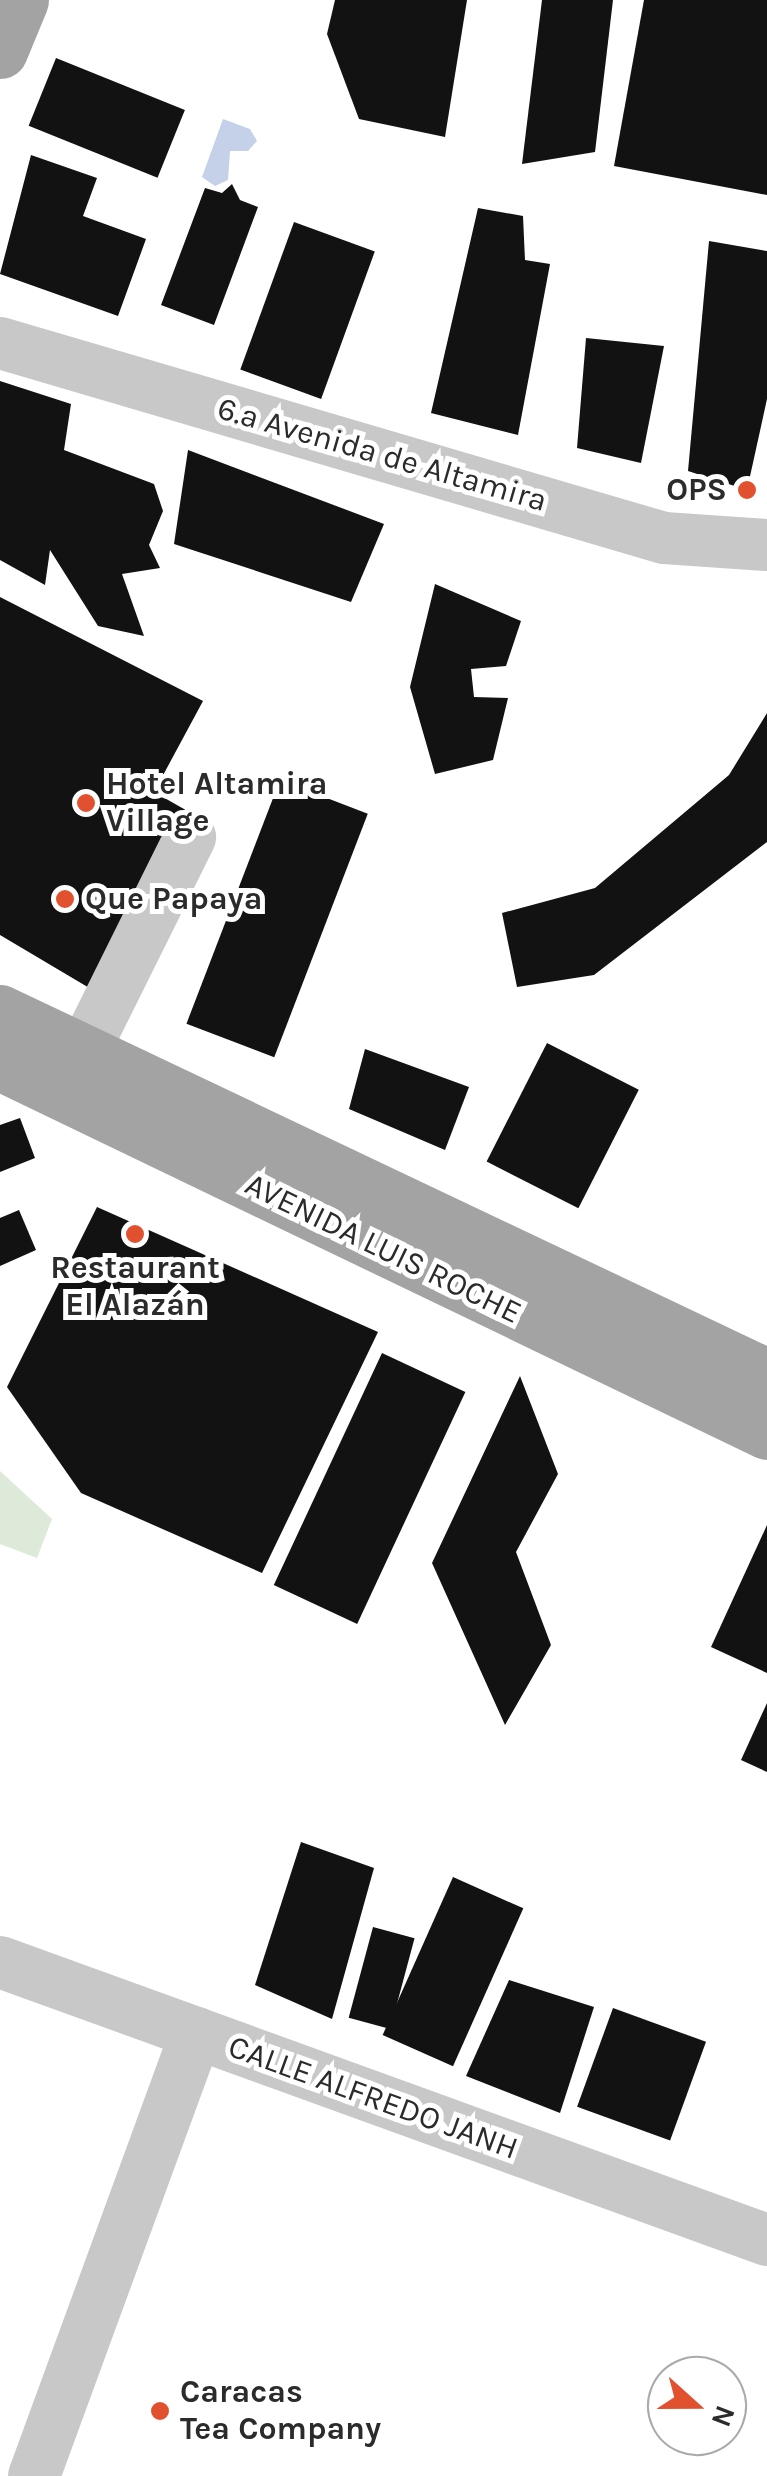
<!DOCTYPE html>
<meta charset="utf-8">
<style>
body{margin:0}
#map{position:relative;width:767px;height:2476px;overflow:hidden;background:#fff;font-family:Karla,sans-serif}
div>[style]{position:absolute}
.green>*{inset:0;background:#dde9d9}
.water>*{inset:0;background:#c5d1e9}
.building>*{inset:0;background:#121212;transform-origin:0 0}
.minor>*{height:52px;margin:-26px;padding:0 26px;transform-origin:26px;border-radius:26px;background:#c8c8c8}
.major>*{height:55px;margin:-27.5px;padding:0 27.5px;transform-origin:27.5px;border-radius:27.5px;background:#a3a3a3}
.dots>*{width:28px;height:28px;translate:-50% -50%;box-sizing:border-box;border:5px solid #fff;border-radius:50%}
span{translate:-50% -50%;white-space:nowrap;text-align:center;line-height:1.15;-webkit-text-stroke:10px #fff;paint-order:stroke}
.street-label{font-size:32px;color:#2b2b2b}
.poi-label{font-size:32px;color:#2b2b2b;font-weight:700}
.right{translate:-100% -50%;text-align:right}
.left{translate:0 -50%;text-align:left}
.north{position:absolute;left:647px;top:2356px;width:100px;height:100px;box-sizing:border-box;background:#fff;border:2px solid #aaa;border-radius:50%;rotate:111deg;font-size:28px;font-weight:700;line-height:40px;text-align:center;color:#2b2b2b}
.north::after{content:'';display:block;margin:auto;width:35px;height:45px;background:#e1512f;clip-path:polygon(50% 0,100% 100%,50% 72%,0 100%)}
</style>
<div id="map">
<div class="green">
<i style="clip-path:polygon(0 1471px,52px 1519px,37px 1558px,0 1544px)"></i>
</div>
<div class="water">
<i style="clip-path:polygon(223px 119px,250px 129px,257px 141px,248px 151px,230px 151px,228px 180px,215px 186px,202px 177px)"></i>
</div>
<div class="building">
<i style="clip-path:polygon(335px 0,467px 0,445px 137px,359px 119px,327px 34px)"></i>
<i style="clip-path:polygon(542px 0,613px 0,595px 152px,522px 164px)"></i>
<i style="clip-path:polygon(644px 0,767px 0,767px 195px,614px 166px)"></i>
<i style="left:56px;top:58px;width:139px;height:73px;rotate:22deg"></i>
<i style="clip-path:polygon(31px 155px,97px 178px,83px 216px,146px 239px,118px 316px,0 274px)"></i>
<i style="clip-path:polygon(232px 184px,240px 200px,258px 207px,214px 325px,161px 305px,205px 188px,222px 193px)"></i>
<i style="clip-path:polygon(478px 208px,523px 216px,525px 260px,550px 264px,518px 435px,431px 413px)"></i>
<i style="left:294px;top:222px;width:86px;height:157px;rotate:20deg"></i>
<i style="clip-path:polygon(709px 241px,767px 251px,767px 399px,747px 490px,688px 471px)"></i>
<i style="clip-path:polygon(586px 338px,664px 346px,641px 463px,577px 448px)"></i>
<i style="clip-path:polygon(0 381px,71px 404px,64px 450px,154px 484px,163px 511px,149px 545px,160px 568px,122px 574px,144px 636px,98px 626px,50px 550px,45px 585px,0 560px)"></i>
<i style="clip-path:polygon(188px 450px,384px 524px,351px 602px,174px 544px)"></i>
<i style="clip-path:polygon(435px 584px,521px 621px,506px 666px,471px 669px,474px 697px,508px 698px,493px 760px,435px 774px,410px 687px)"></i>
<i style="clip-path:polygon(0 597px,203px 701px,154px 792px,191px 813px,91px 989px,0 935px)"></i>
<i style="clip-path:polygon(767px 713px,767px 842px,594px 975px,517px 987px,502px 913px,595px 888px,729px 775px)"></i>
<i style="left:280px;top:780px;width:94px;height:261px;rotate:21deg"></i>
<i style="left:547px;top:1043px;width:103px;height:133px;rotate:27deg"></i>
<i style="clip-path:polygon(365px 1049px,469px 1087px,445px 1150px,349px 1109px)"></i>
<i style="clip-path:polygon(20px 1118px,35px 1158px,0 1172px,0 1125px)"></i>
<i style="clip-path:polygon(97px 1207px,378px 1332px,262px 1573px,81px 1493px,7px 1387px)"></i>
<i style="clip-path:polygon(19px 1210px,36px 1250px,0 1266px,0 1218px)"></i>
<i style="left:382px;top:1353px;width:92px;height:256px;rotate:25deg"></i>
<i style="clip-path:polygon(520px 1376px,558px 1474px,516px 1552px,551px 1645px,505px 1725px,432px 1563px)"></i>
<i style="clip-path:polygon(767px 1525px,767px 1673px,711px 1647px)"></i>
<i style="clip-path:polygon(767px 1703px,767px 1772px,741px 1760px)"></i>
<i style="clip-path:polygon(301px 1842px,374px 1868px,332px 2019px,255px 1985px)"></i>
<i style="left:453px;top:1877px;width:77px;height:173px;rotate:24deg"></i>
<i style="left:373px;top:1927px;width:43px;height:94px;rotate:15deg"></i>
<i style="clip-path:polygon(509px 1980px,594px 2007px,560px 2113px,466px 2076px)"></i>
<i style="left:613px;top:2008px;width:99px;height:105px;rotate:20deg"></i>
</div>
<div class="minor">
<i style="left:0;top:343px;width:692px;rotate:16.37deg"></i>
<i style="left:664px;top:538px;width:103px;rotate:3.9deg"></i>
<i style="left:83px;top:1053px;width:241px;rotate:-63.6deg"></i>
<i style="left:0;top:1962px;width:816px;rotate:19.92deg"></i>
<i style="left:34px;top:2476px;width:472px;rotate:-69.9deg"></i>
</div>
<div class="major">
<i style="left:0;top:51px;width:55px;rotate:-67.6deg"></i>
<i style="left:0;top:1012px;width:849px;rotate:25.39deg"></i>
<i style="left:0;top:1063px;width:851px;rotate:25.69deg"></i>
</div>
<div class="dots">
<i style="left:747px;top:490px;background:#e1512f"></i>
<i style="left:86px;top:803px;background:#e1512f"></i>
<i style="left:65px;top:899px;background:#e1512f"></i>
<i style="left:135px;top:1234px;background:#e1512f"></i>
<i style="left:160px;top:2411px;background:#e1512f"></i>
</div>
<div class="street-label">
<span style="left:382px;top:455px;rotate:16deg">6.ª Avenida de Altamira</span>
<span style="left:383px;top:1249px;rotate:26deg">AVENIDA LUIS ROCHE</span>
<span style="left:373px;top:2098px;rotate:20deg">CALLE ALFREDO JANH</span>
</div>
<div class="poi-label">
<span class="right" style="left:727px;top:490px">OPS</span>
<span class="left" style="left:106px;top:803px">Hotel Altamira<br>Village</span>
<span class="left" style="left:85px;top:899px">Que Papaya</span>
<span style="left:135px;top:1287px">Restaurant<br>El Alazán</span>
<span class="left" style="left:180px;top:2411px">Caracas<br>Tea Company</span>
</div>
<div class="north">N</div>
</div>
